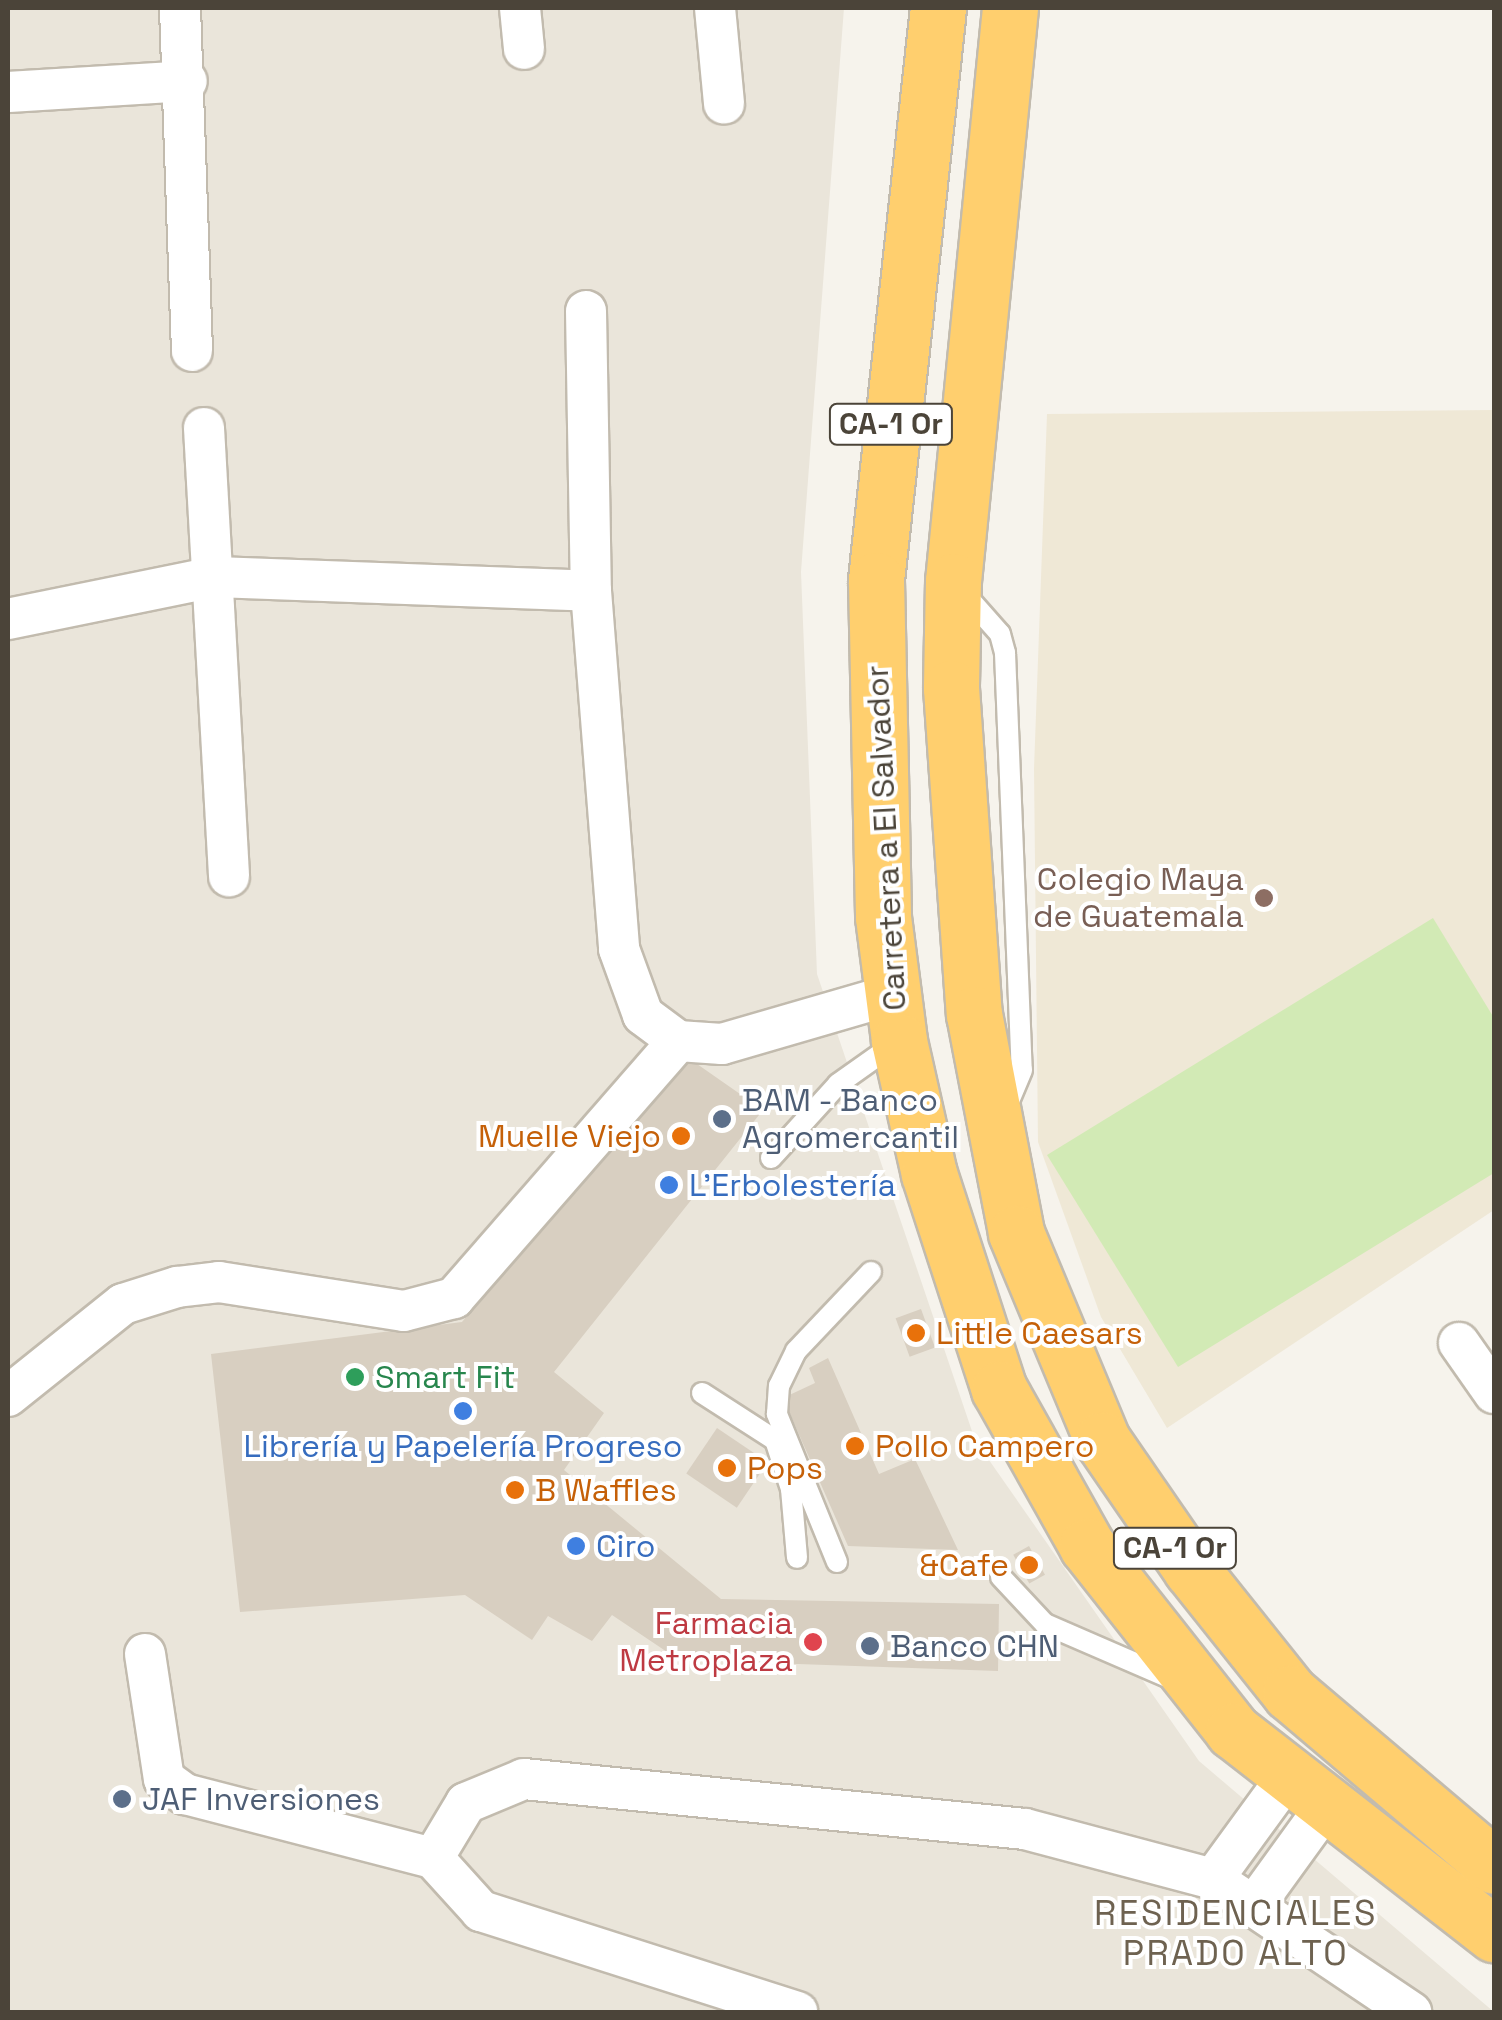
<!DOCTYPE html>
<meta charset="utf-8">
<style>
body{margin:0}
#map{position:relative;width:1502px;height:2020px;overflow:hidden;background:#f6f3ec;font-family:"Space Grotesk",sans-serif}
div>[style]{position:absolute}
.residential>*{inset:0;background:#eae5da}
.education>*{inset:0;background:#efe8d6}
.green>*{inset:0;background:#d2eab5}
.building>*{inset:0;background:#d8cfc1;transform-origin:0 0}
.roads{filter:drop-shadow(2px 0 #c2bbae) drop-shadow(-2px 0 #c2bbae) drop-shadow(0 2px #c2bbae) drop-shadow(0 -2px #c2bbae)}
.lane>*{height:20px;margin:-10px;padding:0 10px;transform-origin:10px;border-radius:10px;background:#fff}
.street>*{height:40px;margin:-20px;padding:0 20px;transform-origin:20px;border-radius:20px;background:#fff}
.highway>*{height:55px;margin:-27.5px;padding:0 27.5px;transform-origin:27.5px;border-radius:27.5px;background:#ffcf6e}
.dots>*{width:28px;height:28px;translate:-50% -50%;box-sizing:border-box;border:5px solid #fff;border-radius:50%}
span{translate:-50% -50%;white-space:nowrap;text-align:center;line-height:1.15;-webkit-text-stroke:8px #fff;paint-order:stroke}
.shield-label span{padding:2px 8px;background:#fff;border:2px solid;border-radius:8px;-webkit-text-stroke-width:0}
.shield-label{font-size:30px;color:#4b4439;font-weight:700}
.street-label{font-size:32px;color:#4b4439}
.education-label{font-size:32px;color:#785e54}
.right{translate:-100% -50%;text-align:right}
.service-label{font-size:32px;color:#4e5e75}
.left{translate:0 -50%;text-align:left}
.food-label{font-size:32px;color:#c56008}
.shop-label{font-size:32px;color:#366cbe}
.leisure-label{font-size:32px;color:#27864d}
.health-label{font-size:32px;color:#be3a42}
.neighbourhood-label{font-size:35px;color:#6e6250;letter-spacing:2.5px}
.frame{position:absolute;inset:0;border:10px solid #4b4439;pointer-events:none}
</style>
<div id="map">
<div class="residential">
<i style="clip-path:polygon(8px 8px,844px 8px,801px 572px,817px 974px,975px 1440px,1199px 1761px,1494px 2012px,8px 2012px)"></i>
</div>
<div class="education">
<i style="clip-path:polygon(1494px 410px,1494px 1210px,1167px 1428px,1101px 1317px,1038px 1142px,1034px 769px,1047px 414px)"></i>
</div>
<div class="green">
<i style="clip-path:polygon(1433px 918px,1494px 1018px,1494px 1173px,1178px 1367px,1047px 1155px)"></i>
</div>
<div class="building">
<i style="clip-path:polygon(687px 1057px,763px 1110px,554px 1372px,604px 1413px,564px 1470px,721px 1599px,999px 1604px,998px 1671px,679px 1660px,612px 1615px,592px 1641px,548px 1616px,532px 1640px,465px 1595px,240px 1612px,211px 1354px,462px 1322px)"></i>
<i style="left:921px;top:1309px;width:41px;height:27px;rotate:70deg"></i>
<i style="clip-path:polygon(828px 1358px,879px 1474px,915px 1459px,958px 1550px,848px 1546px,783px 1398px,815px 1383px,809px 1368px)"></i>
<i style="left:717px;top:1428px;width:61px;height:55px;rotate:34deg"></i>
<i style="left:1029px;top:1546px;width:33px;height:18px;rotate:61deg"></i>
</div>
<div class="roads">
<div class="lane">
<i style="left:962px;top:591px;width:57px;rotate:48.5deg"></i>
<i style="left:1000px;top:634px;width:20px;rotate:75deg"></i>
<i style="left:1005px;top:653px;width:417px;rotate:87.7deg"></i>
<i style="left:1022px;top:1070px;width:41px;rotate:112.8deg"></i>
<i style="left:771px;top:1158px;width:100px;rotate:-47.8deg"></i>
<i style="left:838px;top:1084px;width:72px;rotate:-35.4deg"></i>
<i style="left:702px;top:1393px;width:87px;rotate:32.8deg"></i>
<i style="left:775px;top:1440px;width:52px;rotate:71.9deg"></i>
<i style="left:791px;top:1489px;width:69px;rotate:85deg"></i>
<i style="left:837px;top:1562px;width:160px;rotate:-112.1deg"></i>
<i style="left:777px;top:1414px;width:28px;rotate:-86deg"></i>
<i style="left:779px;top:1386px;width:39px;rotate:-64deg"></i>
<i style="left:796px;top:1351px;width:109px;rotate:-46.5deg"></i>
<i style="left:1001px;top:1577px;width:64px;rotate:46.9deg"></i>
<i style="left:1045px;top:1624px;width:138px;rotate:23.4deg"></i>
</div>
<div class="street">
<i style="left:180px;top:8px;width:343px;rotate:88deg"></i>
<i style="left:520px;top:8px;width:41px;rotate:84.4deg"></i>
<i style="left:715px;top:8px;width:96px;rotate:84.6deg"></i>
<i style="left:8px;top:92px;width:179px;rotate:-3.5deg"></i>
<i style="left:586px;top:311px;width:280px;rotate:89deg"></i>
<i style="left:591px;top:591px;width:359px;rotate:85.5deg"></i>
<i style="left:619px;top:949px;width:70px;rotate:70deg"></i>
<i style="left:643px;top:1015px;width:44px;rotate:36.6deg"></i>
<i style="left:678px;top:1041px;width:44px;rotate:3.9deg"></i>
<i style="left:722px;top:1044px;width:176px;rotate:-16.2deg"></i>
<i style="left:204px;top:428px;width:449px;rotate:86.8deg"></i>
<i style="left:8px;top:619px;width:211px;rotate:-11.5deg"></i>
<i style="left:215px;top:577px;width:376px;rotate:2.1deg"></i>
<i style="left:1459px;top:1343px;width:61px;rotate:55deg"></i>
<i style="left:8px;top:1396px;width:147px;rotate:-38.7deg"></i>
<i style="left:123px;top:1304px;width:57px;rotate:-17.5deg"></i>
<i style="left:177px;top:1287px;width:42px;rotate:-6.8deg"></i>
<i style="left:219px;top:1282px;width:187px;rotate:8.9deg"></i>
<i style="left:404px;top:1311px;width:52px;rotate:-14.6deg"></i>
<i style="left:454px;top:1298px;width:341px;rotate:-48.9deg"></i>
<i style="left:145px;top:1654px;width:126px;rotate:81.4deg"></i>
<i style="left:164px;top:1779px;width:26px;rotate:36deg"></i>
<i style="left:185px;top:1794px;width:256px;rotate:14.5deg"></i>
<i style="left:433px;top:1858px;width:72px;rotate:47.8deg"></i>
<i style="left:481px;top:1911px;width:332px;rotate:17.7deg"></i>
<i style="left:433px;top:1858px;width:64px;rotate:-59deg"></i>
<i style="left:466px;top:1803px;width:63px;rotate:-22.5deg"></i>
<i style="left:524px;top:1779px;width:503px;rotate:5.7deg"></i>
<i style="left:1025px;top:1829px;width:195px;rotate:14.9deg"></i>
<i style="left:1213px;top:1879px;width:239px;rotate:33.9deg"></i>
<i style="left:1213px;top:1879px;width:124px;rotate:-53.9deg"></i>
<i style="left:1256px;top:1903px;width:116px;rotate:-54.1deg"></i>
</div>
<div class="highway">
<i style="left:938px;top:8px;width:575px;rotate:96.19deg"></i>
<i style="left:876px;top:580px;width:337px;rotate:88.8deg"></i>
<i style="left:883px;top:917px;width:125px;rotate:82.6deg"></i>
<i style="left:899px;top:1041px;width:136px;rotate:77.3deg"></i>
<i style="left:929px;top:1174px;width:226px;rotate:72deg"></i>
<i style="left:999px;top:1389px;width:180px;rotate:60.7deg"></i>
<i style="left:1087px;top:1546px;width:236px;rotate:51.7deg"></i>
<i style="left:1233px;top:1731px;width:331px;rotate:37.9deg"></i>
<i style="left:1010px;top:8px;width:576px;rotate:95.68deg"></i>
<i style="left:953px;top:581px;width:107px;rotate:91.1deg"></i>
<i style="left:951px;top:688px;width:327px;rotate:86deg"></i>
<i style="left:974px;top:1014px;width:223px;rotate:79.1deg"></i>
<i style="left:1016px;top:1233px;width:224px;rotate:67.4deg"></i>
<i style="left:1102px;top:1440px;width:157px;rotate:55.4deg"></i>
<i style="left:1191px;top:1569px;width:159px;rotate:51.4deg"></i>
<i style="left:1290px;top:1693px;width:267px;rotate:40.3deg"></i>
</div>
</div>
<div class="dots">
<i style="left:1264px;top:898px;background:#8d6e63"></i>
<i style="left:722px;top:1119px;background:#5c6f8a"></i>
<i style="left:681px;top:1136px;background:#e8710a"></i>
<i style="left:669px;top:1185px;background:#3f7fe0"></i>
<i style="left:916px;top:1333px;background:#e8710a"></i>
<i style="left:355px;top:1377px;background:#2e9e5b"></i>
<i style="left:463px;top:1411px;background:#3f7fe0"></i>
<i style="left:855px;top:1446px;background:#e8710a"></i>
<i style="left:727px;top:1468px;background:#e8710a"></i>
<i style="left:515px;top:1490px;background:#e8710a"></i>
<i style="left:576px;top:1546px;background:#3f7fe0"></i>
<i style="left:1029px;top:1565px;background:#e8710a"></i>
<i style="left:813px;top:1642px;background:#e0444e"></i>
<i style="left:870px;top:1646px;background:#5c6f8a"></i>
<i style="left:122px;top:1799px;background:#5c6f8a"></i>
</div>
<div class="shield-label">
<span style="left:891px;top:424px">CA-1 Or</span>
<span style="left:1175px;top:1548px">CA-1 Or</span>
</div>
<div class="street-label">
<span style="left:886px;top:838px;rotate:-93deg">Carretera a El Salvador</span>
</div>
<div class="education-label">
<span class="right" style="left:1244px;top:898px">Colegio Maya<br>de Guatemala</span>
</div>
<div class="service-label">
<span class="left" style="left:742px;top:1119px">BAM - Banco<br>Agromercantil</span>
<span class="left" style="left:890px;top:1646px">Banco CHN</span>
<span class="left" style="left:142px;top:1799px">JAF Inversiones</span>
</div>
<div class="food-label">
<span class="right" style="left:661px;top:1136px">Muelle Viejo</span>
<span class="left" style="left:936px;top:1333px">Little Caesars</span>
<span class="left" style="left:875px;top:1446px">Pollo Campero</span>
<span class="left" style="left:747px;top:1468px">Pops</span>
<span class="left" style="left:535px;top:1490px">B Waffles</span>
<span class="right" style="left:1009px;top:1565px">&amp;Cafe</span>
</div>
<div class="shop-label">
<span class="left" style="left:689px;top:1185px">L'Erbolestería</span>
<span style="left:463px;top:1446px">Librería y Papelería Progreso</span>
<span class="left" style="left:596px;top:1546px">Ciro</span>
</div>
<div class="leisure-label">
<span class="left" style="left:375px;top:1377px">Smart Fit</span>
</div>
<div class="health-label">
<span class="right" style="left:793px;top:1642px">Farmacia<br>Metroplaza</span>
</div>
<div class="neighbourhood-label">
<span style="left:1236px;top:1933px">RESIDENCIALES<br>PRADO ALTO</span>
</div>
<div class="frame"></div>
</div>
